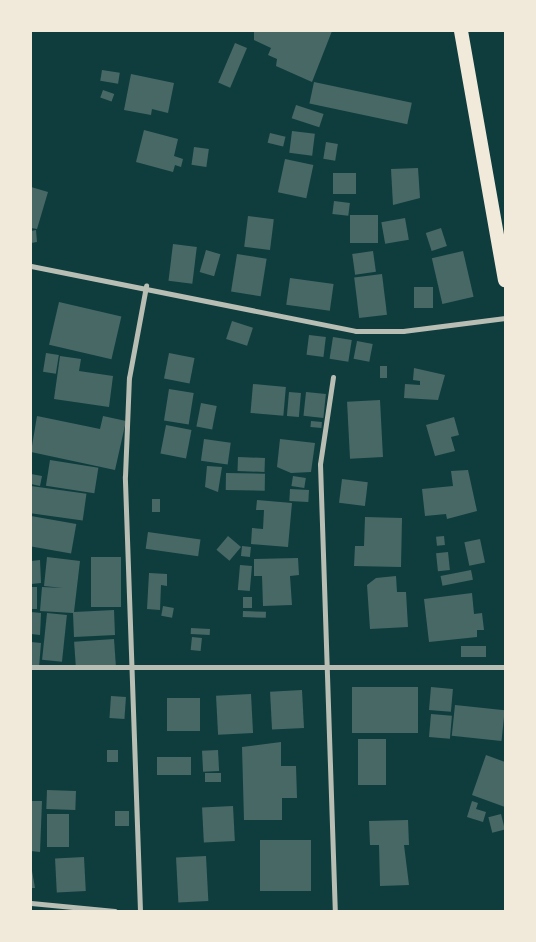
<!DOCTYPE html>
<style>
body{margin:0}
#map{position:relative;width:536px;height:942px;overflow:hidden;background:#0f3d3e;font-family:Ubuntu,sans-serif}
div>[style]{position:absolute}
.building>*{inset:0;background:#486865;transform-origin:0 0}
.minor>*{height:5px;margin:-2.5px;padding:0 2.5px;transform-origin:2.5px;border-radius:2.5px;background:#b8beb3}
.trunk>*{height:14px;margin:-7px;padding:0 7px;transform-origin:7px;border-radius:7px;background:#f1e9da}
span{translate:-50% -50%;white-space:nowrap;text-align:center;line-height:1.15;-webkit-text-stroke:4px #f1e9da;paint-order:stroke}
.frame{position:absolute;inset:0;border:32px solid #f1e9da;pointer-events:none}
</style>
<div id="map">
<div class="building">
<i style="clip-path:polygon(254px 31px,265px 32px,332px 31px,312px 82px,276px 66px,277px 59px,268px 55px,271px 48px,254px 40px)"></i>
<i style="left:235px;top:43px;width:13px;height:43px;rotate:23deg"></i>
<i style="left:102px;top:70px;width:18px;height:11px;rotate:9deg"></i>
<i style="clip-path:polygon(131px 74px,174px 83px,168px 113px,152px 109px,151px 115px,124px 110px)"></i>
<i style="left:314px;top:82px;width:100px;height:22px;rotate:12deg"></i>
<i style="left:103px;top:90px;width:12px;height:8px;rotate:20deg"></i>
<i style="left:296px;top:105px;width:29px;height:14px;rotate:18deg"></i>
<i style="clip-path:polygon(144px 130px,178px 139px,174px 156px,183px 159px,181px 167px,175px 165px,173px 172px,136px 162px)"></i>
<i style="left:292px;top:131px;width:23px;height:22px;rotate:7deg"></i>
<i style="left:270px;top:133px;width:16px;height:10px;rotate:14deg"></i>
<i style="left:326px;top:142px;width:12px;height:17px;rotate:9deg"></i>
<i style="left:194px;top:147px;width:15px;height:18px;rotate:8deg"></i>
<i style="left:285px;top:159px;width:29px;height:34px;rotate:12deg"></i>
<i style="clip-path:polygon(418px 168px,420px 198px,393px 205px,391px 169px)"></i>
<i style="left:333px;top:173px;width:23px;height:21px"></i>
<i style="clip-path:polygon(31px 187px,48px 192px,37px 229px,31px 228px)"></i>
<i style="left:334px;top:201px;width:16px;height:13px;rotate:7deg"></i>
<i style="left:350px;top:215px;width:28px;height:28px"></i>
<i style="left:248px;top:216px;width:26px;height:31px;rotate:7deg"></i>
<i style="left:405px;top:218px;width:22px;height:24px;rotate:80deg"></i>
<i style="left:441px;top:228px;width:19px;height:16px;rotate:72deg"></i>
<i style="clip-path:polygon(36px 230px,37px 242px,31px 243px,31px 231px)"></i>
<i style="left:173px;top:244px;width:24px;height:37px;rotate:7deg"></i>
<i style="left:206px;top:250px;width:15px;height:23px;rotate:16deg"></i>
<i style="left:373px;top:251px;width:21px;height:21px;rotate:82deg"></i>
<i style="left:463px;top:251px;width:47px;height:32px;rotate:77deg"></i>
<i style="left:237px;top:254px;width:30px;height:38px;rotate:9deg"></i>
<i style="left:382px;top:274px;width:41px;height:28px;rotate:83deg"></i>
<i style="left:290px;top:278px;width:44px;height:27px;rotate:8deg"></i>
<i style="left:414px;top:287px;width:19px;height:21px"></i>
<i style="left:59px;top:302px;width:64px;height:44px;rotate:13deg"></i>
<i style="left:232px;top:321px;width:22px;height:19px;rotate:18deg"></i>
<i style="left:309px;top:335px;width:17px;height:20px;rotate:7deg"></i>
<i style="left:333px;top:337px;width:19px;height:22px;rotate:9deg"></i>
<i style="left:357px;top:341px;width:16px;height:18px;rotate:11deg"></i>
<i style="left:46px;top:353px;width:13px;height:19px;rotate:9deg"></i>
<i style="left:169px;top:353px;width:26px;height:26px;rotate:11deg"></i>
<i style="clip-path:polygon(60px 356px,81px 359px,79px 371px,113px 376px,109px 407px,54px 399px)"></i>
<i style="left:380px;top:366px;width:7px;height:12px"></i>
<i style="clip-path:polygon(414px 368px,445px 375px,438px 400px,404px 398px,405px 384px,420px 385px,420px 381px,413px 380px)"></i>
<i style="left:253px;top:384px;width:33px;height:29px;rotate:5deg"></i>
<i style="left:169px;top:389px;width:25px;height:32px;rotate:9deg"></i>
<i style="left:289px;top:392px;width:12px;height:24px;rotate:5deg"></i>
<i style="left:306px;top:392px;width:20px;height:24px;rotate:6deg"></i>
<i style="left:380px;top:400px;width:57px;height:33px;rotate:87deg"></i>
<i style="left:201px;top:403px;width:16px;height:24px;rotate:11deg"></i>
<i style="clip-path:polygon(37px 416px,100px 429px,103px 416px,126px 421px,115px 470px,31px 452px)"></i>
<i style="clip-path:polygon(454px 417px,459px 435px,451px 437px,455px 451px,435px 456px,426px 425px)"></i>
<i style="left:311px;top:421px;width:11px;height:6px;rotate:5deg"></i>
<i style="left:166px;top:425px;width:26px;height:29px;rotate:11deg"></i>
<i style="left:204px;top:439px;width:27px;height:22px;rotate:8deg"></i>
<i style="clip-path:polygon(280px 439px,315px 443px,311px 472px,291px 473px,277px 467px)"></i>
<i style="left:238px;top:457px;width:27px;height:14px;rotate:2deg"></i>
<i style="left:50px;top:460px;width:49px;height:26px;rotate:9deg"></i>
<i style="clip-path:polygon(207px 466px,222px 467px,218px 492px,205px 487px)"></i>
<i style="clip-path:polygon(468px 470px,477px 511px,447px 519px,446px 514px,425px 516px,422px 489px,453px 486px,451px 471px)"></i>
<i style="left:226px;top:473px;width:39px;height:17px;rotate:1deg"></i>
<i style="clip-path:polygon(31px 474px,42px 476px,40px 486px,31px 484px)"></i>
<i style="left:293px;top:476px;width:13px;height:10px;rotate:9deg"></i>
<i style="left:342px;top:479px;width:26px;height:24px;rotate:7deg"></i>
<i style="left:31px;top:486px;width:56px;height:27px;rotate:8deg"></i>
<i style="left:290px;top:489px;width:19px;height:12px;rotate:3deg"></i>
<i style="left:152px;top:499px;width:8px;height:13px"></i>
<i style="clip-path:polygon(257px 500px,292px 503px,288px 547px,251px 544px,252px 528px,263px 529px,264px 510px,256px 510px)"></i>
<i style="left:31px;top:516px;width:46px;height:30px;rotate:10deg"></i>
<i style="clip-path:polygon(365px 517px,402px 518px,401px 567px,354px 566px,355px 546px,364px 546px)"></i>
<i style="left:148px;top:532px;width:53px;height:17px;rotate:8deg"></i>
<i style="left:228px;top:536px;width:17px;height:18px;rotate:40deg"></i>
<i style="left:444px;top:536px;width:9px;height:8px;rotate:84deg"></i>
<i style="left:480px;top:539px;width:24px;height:16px;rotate:78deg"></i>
<i style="left:242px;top:546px;width:9px;height:10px;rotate:6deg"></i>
<i style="left:448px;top:552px;width:18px;height:12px;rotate:84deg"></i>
<i style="clip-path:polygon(47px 557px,80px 561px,74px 612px,114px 610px,115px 635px,74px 637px,73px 613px,40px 611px,42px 587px,63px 588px,44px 586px)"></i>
<i style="left:91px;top:557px;width:30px;height:50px"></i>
<i style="clip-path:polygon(298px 558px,299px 575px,290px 576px,292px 605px,263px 606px,262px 576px,254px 576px,254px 559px)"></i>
<i style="clip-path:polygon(40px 560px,41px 583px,31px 584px,31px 561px)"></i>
<i style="left:240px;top:565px;width:12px;height:25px;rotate:5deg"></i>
<i style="left:471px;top:570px;width:10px;height:31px;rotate:79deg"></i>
<i style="clip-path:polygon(149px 573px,167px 574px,167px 586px,161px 585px,160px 610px,147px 609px)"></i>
<i style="clip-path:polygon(396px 576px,397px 592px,406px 592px,408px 627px,370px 629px,367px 585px,376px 578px)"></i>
<i style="left:31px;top:587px;width:6px;height:22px"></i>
<i style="clip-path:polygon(472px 593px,474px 614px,482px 613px,484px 630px,477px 630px,477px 637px,429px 642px,424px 599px)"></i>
<i style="left:243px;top:597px;width:9px;height:11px"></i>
<i style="left:163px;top:606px;width:11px;height:10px;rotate:10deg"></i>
<i style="left:243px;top:611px;width:23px;height:6px;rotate:2deg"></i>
<i style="clip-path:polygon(31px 612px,41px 613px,40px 635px,31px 634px)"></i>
<i style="left:47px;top:613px;width:20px;height:47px;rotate:6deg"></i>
<i style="left:191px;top:628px;width:19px;height:6px;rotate:3deg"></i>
<i style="left:192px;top:637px;width:10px;height:13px;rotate:6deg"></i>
<i style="left:114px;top:639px;width:26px;height:40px;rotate:86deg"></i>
<i style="clip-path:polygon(31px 642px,41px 643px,39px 667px,31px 666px)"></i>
<i style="left:486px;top:646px;width:11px;height:25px;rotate:90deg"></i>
<i style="left:418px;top:687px;width:46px;height:66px;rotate:90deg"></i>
<i style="left:431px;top:687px;width:22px;height:23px;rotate:5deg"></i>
<i style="left:302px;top:690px;width:38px;height:32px;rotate:87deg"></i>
<i style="left:251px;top:694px;width:39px;height:35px;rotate:87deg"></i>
<i style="left:111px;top:696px;width:15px;height:22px;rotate:4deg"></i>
<i style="left:167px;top:698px;width:33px;height:33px"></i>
<i style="left:455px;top:705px;width:50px;height:31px;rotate:6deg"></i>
<i style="left:431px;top:714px;width:21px;height:23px;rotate:5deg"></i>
<i style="left:358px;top:739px;width:28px;height:46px"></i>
<i style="clip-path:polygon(281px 742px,281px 766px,296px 766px,297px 798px,282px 798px,282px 820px,244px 820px,242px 747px)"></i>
<i style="left:107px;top:750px;width:11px;height:12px"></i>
<i style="left:218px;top:750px;width:21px;height:16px;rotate:87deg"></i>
<i style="clip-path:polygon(486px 755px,505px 762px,505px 807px,472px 795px)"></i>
<i style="left:157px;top:757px;width:34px;height:18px"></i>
<i style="left:221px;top:773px;width:9px;height:16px;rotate:90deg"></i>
<i style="left:47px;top:790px;width:29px;height:19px;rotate:2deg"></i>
<i style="clip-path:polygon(31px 801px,42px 801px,40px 852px,31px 851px)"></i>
<i style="clip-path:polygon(472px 801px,478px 803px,476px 809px,486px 812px,483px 822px,467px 817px)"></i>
<i style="left:233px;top:806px;width:35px;height:31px;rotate:87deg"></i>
<i style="left:115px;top:811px;width:14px;height:15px"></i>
<i style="left:47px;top:814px;width:22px;height:33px"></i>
<i style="left:501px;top:814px;width:16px;height:13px;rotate:76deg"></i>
<i style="clip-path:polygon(408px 820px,409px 845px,404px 845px,409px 885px,380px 886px,379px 845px,370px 845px,369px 821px)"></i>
<i style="left:260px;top:840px;width:51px;height:51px"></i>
<i style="left:206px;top:856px;width:45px;height:30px;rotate:87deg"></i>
<i style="left:84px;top:857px;width:34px;height:29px;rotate:87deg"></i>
<i style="clip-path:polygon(31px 865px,35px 888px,31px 888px)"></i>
</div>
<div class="minor">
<i style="left:31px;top:266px;width:331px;rotate:11.3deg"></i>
<i style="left:356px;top:331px;width:47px"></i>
<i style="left:403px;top:331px;width:103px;rotate:-7.3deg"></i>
<i style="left:333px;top:377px;width:88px;rotate:98.5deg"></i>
<i style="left:320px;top:464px;width:447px;rotate:88.1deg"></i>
<i style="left:31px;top:667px;width:474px"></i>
<i style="left:31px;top:903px;width:84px;rotate:5.4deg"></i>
<i style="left:140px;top:911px;width:435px;rotate:-92deg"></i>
<i style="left:125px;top:476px;width:98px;rotate:-87.7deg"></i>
<i style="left:129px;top:378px;width:94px;rotate:-79.5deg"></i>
</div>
<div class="trunk">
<i style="left:461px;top:31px;width:253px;rotate:80deg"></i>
</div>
<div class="frame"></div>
</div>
